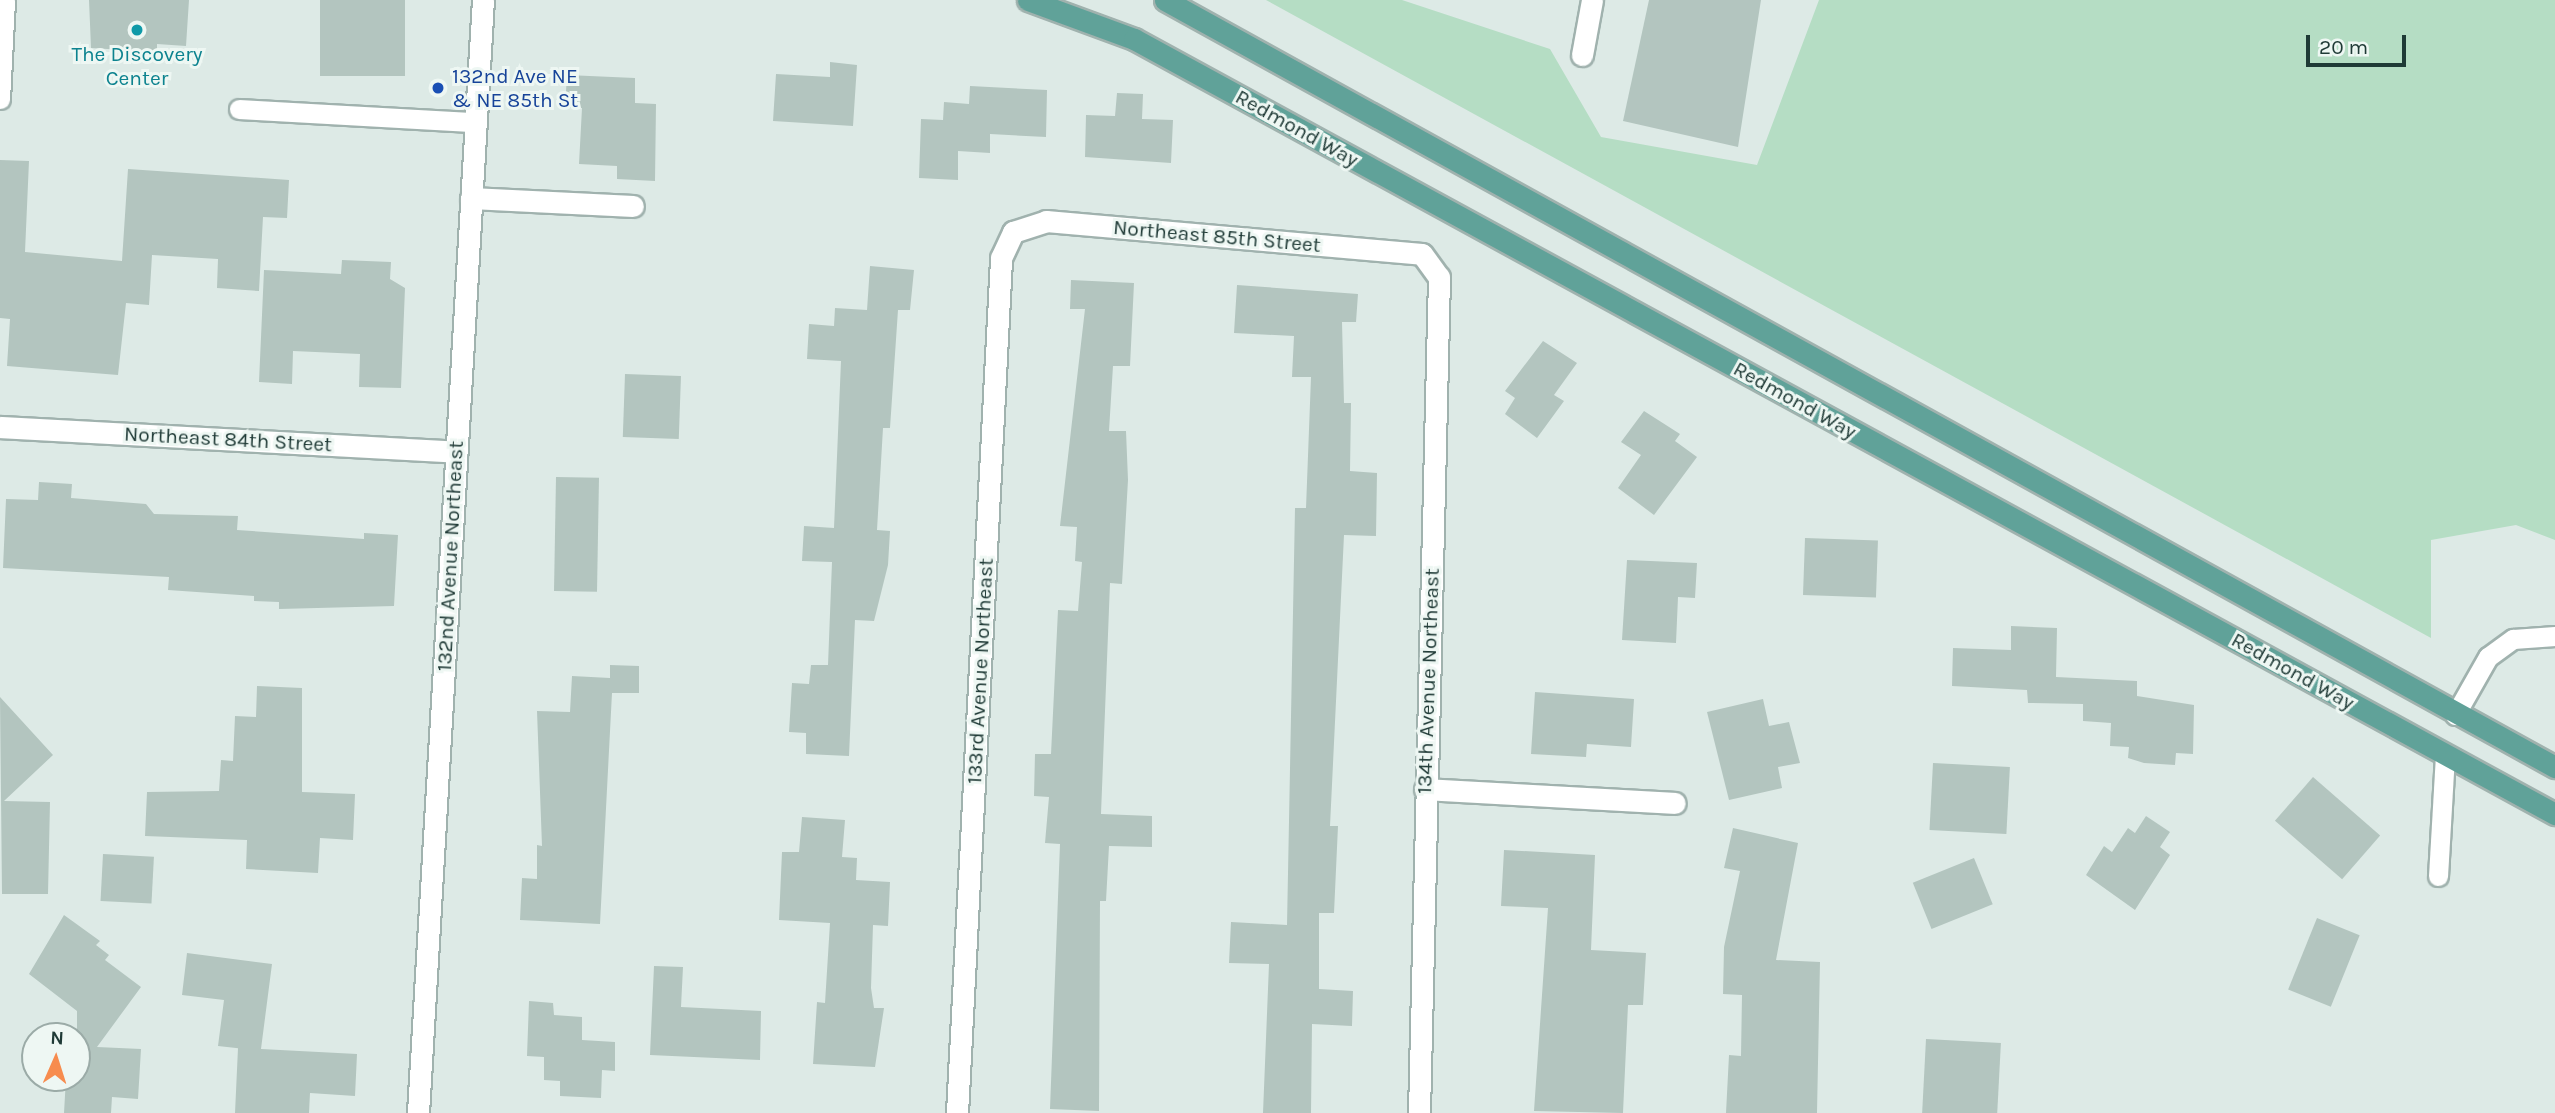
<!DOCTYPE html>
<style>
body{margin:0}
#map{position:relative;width:2555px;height:1113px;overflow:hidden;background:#ddeae6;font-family:Karla,sans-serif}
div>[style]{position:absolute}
.green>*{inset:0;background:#b5ddc4}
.building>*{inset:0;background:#b3c5bf;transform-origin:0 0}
.roads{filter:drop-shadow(2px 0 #a0b2ae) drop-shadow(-2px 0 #a0b2ae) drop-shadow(0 2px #a0b2ae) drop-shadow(0 -2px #a0b2ae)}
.service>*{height:19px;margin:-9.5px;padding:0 9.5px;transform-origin:9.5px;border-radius:9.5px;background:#fff}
.minor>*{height:21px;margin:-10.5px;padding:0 10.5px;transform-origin:10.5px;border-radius:10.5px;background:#fff}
.secondary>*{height:21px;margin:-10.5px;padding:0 10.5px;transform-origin:10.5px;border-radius:10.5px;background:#fff}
.primary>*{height:21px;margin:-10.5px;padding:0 10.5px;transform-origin:10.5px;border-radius:10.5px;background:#60a299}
.dots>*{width:19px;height:19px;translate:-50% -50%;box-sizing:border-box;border:4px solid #eef7f3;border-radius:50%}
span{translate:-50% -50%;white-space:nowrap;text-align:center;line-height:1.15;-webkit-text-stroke:6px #eef7f3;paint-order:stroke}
.culture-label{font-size:21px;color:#0d838f}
.transit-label{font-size:21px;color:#164399}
.left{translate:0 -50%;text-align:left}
.street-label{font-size:21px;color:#1f3a36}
.north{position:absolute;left:21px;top:1022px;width:70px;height:70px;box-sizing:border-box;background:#eef7f3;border:2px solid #9baba7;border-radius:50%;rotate:3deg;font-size:19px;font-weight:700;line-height:28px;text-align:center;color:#1f3a36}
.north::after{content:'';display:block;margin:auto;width:24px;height:32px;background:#f78c4e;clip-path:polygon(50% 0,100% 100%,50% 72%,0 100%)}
.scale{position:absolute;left:2306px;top:35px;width:100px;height:32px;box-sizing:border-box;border:4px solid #1f3a36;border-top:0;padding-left:9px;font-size:21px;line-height:24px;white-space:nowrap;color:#1f3a36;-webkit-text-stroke:5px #eef7f3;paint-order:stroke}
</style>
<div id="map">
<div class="green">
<i style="clip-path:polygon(1266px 0,1402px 0,1550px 49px,1601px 137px,1757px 165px,1819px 0,2555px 0,2555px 540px,2516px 525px,2431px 540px,2431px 638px)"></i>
</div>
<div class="building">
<i style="clip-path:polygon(89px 0,189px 0,186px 46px,157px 44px,157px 52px,91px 48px)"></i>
<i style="left:320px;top:0;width:85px;height:76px"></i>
<i style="clip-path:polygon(1649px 0,1761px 0,1738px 147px,1623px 121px)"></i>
<i style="clip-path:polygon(830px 62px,857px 65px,853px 126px,773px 121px,776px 74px,830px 77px)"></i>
<i style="clip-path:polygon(567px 75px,635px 78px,635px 103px,656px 104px,655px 181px,617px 179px,617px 166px,579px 164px,582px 108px,565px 108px)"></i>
<i style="clip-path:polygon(970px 86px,1047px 90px,1046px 137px,990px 134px,990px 153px,958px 151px,958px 180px,919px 178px,921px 119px,943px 120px,944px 102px,969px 104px)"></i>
<i style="clip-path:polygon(1117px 93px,1143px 94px,1142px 119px,1173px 120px,1171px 163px,1085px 157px,1086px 115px,1115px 116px)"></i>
<i style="clip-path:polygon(0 160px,29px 161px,25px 252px,122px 261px,128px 169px,289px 180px,287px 218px,263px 217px,259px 291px,217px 288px,218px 259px,152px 255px,149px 305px,126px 303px,118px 375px,7px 366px,10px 319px,0 318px)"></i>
<i style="clip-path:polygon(342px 260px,391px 262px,390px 279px,405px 288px,401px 388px,359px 387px,360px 354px,293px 351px,292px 384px,259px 382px,264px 270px,341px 274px)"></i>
<i style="clip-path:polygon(870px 266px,914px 270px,910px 310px,898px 310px,890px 428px,883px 428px,877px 530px,890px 531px,888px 565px,874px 621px,855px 620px,849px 756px,806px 754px,806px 733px,789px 732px,792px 683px,809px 684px,811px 665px,828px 665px,832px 562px,802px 561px,804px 526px,834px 528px,841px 361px,807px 359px,809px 324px,834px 326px,835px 308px,867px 310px)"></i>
<i style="clip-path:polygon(1071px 280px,1134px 283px,1130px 366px,1113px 366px,1109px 431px,1126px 431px,1128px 480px,1122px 584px,1110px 583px,1101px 814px,1152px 816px,1152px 847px,1109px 846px,1106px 901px,1100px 901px,1099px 1111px,1050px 1109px,1060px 844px,1045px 843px,1049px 797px,1034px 796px,1035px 754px,1051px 754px,1058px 610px,1078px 611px,1082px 562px,1075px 561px,1077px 527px,1060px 526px,1085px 309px,1070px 309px)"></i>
<i style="clip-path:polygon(1237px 285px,1358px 294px,1356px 322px,1342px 322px,1344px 403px,1351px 403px,1350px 471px,1377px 473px,1376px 536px,1344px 535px,1330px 826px,1338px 826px,1334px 913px,1319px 913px,1319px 989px,1353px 991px,1352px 1026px,1312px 1024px,1311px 1113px,1263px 1113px,1269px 964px,1229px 963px,1231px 922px,1287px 925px,1295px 508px,1306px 508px,1311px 377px,1292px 377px,1294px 336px,1234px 333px)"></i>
<i style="clip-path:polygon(1543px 341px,1577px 363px,1554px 395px,1564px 401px,1537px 438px,1505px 414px,1515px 398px,1505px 391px)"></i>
<i style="left:625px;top:374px;width:56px;height:63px;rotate:2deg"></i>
<i style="clip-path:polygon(1644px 411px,1680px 434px,1675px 441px,1697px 457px,1654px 515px,1618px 488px,1641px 455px,1621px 442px)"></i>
<i style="left:556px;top:477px;width:43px;height:114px;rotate:1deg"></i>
<i style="clip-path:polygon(39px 482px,72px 484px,71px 498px,146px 504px,154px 514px,238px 516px,237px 530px,364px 539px,364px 533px,398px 535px,394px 606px,279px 609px,279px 602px,254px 601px,254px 596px,168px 590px,169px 577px,3px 568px,6px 499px,38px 500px)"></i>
<i style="left:1805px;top:538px;width:73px;height:57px;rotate:2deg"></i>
<i style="clip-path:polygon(1627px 560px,1697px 563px,1695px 598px,1678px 597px,1676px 643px,1622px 640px)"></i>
<i style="clip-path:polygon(2011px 626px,2057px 628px,2056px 677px,2137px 681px,2137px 696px,2194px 705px,2193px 754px,2176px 753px,2175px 765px,2144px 763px,2128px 758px,2129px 747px,2110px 746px,2111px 723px,2083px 721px,2083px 704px,2028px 703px,2027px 690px,1952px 686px,1953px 648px,2011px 650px)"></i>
<i style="clip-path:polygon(610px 665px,639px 666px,639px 693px,612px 693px,600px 924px,520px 920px,522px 878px,537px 879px,537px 845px,542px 846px,537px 711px,570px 712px,572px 676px,610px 678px)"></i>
<i style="clip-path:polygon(257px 686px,302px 688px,302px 792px,355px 794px,353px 840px,320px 838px,318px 873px,246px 869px,247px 840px,145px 836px,147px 792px,219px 791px,221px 760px,233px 761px,235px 716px,256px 717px)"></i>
<i style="clip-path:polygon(1535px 692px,1634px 699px,1631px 747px,1587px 744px,1586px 757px,1531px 754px)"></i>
<i style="clip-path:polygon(0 697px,53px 755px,4px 801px,50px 802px,48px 894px,2px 894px)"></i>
<i style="clip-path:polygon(1763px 699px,1769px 726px,1789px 722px,1800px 763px,1778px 767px,1782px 788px,1729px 800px,1707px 712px)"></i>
<i style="left:1933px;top:763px;width:77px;height:67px;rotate:3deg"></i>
<i style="left:2313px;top:777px;width:89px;height:58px;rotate:41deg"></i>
<i style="clip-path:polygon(2146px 816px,2170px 832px,2160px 847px,2170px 855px,2135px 910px,2086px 875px,2104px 846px,2112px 852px,2128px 828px,2135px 833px)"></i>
<i style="clip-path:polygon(802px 817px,845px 820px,842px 857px,857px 858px,856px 880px,890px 882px,888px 926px,873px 925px,871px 988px,874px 1008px,884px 1008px,875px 1067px,813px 1064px,817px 1002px,825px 1003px,830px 923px,779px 920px,782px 852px,799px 852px)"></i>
<i style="clip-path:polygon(1733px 828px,1798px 843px,1776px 960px,1820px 962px,1817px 1113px,1726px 1113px,1729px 1055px,1741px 1056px,1742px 995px,1723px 994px,1724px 947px,1740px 871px,1724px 868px)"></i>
<i style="clip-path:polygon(1504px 850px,1595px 855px,1591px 950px,1646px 953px,1643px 1005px,1628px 1005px,1623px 1113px,1534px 1111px,1548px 908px,1501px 906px)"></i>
<i style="left:103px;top:854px;width:51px;height:47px;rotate:3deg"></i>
<i style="left:1974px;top:858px;width:50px;height:66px;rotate:68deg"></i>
<i style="clip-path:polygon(64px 915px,100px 941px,96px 945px,109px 955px,105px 960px,141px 987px,97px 1047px,141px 1049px,138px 1099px,112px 1097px,111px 1113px,64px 1113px,66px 1078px,77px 1078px,77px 1011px,29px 974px)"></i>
<i style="left:2317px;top:918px;width:46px;height:77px;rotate:22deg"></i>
<i style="clip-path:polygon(187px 953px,272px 964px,261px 1049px,357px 1054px,355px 1096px,310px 1093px,309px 1113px,235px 1113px,238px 1048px,245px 1049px,218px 1046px,224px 1000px,182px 995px)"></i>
<i style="clip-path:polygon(654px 966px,683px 967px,681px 1007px,761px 1011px,760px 1060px,650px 1055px)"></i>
<i style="clip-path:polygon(529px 1001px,553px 1003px,554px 1015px,582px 1017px,582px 1040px,615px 1042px,615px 1071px,602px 1070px,601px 1098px,560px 1096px,560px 1081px,544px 1080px,544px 1057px,527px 1056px)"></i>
<i style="left:1926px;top:1039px;width:75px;height:74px;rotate:3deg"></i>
</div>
<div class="roads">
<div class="service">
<i style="left:0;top:99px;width:99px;rotate:-87.1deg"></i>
<i style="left:239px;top:109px;width:236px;rotate:3.2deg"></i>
<i style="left:2455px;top:715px;width:67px;rotate:-60.4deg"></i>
<i style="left:2488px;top:657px;width:31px;rotate:-36deg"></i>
<i style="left:2513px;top:639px;width:42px;rotate:-4.1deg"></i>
<i style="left:2438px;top:876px;width:121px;rotate:-86.7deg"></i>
</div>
<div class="minor">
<i style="left:1582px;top:55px;width:56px;rotate:-79.7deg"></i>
<i style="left:471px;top:198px;width:162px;rotate:2.8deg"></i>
<i style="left:0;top:427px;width:457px;rotate:3.1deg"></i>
<i style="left:1425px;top:789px;width:250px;rotate:3.2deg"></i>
<i style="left:957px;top:1113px;width:856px;rotate:-87.05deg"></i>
<i style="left:1001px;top:258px;width:29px;rotate:-65deg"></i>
<i style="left:1013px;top:232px;width:35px;rotate:-18deg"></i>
<i style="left:1046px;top:221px;width:377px;rotate:5deg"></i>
<i style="left:1422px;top:254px;width:29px;rotate:54deg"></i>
<i style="left:1439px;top:277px;width:836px;rotate:91.37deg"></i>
</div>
<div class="secondary">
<i style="left:418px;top:1113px;width:1115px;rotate:-86.66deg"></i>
</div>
<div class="primary">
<i style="left:1028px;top:0;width:113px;rotate:20.2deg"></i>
<i style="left:1134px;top:39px;width:1619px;rotate:28.61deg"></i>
<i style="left:1165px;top:0;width:1588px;rotate:28.89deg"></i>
</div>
</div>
<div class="dots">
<i style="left:137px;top:30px;background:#0f9aa8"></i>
<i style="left:438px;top:88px;background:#1a4fb4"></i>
</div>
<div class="culture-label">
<span style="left:137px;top:66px">The Discovery<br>Center</span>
</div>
<div class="transit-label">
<span class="left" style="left:452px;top:88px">132nd Ave NE<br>&amp; NE 85th St</span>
</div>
<div class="street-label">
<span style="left:1297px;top:128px;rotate:29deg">Redmond Way</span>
<span style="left:1217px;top:236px;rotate:5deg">Northeast 85th Street</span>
<span style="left:1795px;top:400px;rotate:29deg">Redmond Way</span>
<span style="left:228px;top:439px;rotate:3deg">Northeast 84th Street</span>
<span style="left:450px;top:556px;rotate:-87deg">132nd Avenue Northeast</span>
<span style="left:980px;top:671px;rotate:-87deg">133rd Avenue Northeast</span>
<span style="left:2293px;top:671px;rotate:29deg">Redmond Way</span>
<span style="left:1428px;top:681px;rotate:-88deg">134th Avenue Northeast</span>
</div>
<div class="north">N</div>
<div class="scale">20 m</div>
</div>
